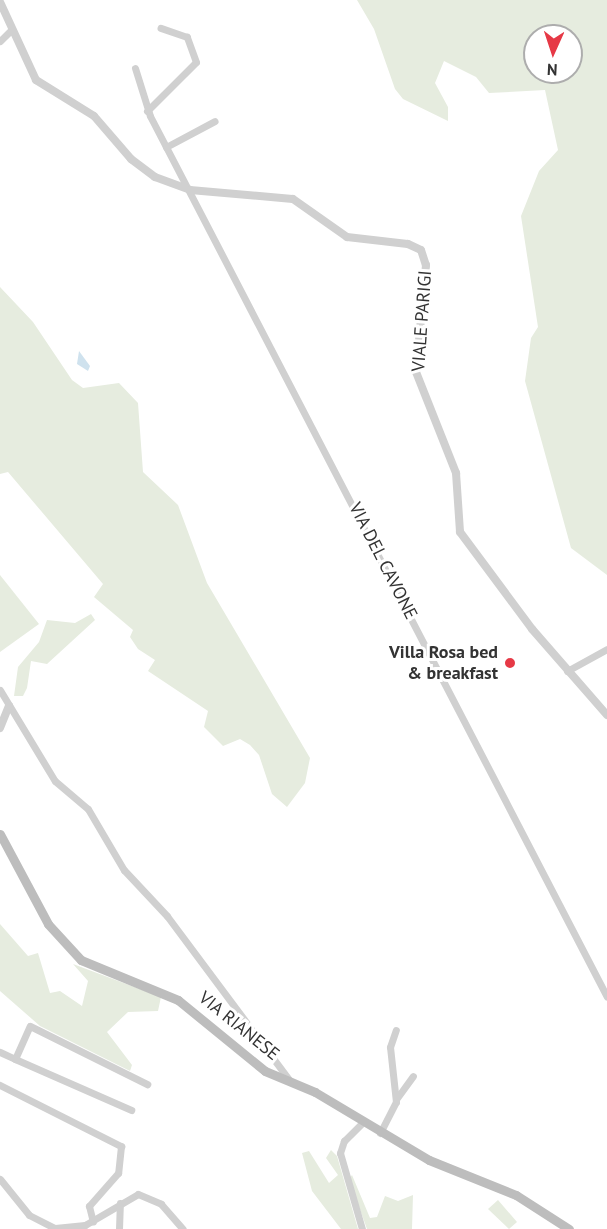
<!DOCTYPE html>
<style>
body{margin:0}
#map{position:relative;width:607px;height:1229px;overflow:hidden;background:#fff;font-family:"PT Sans",sans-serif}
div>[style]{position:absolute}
.green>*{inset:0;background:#e6ecdf}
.water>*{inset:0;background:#cfe2ee}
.minor>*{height:7px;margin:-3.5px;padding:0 3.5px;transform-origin:3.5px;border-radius:3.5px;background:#d0d0d0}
.tertiary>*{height:8px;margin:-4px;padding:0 4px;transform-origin:4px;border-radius:4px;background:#d0d0d0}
.secondary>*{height:9px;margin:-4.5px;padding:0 4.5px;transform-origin:4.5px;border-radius:4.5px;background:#bdbdbd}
.dots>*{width:16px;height:16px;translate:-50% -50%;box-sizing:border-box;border:3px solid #fff;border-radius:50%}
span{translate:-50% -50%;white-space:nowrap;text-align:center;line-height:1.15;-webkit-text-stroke:6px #fff;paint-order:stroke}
.street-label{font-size:18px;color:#333}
.poi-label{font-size:18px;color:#333;font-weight:700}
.right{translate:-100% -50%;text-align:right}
.north{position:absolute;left:523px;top:24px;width:60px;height:60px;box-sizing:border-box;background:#fff;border:2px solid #adadad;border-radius:50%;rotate:183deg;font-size:16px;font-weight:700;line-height:24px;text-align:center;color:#333}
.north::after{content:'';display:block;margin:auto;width:21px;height:27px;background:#e63946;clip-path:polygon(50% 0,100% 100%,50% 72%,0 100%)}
</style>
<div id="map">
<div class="green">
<i style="clip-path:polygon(evenodd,357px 0,607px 0,607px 575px,571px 548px,525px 381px,531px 338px,538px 327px,521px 216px,539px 171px,558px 150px,545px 90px,489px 93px,476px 77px,444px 61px,435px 83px,448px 107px,448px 121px,403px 99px,395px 89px,374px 29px,357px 0,535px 36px,571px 36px,571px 72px,535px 72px,535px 36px)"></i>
<i style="clip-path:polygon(0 287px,33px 322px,72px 380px,83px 388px,119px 383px,138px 403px,143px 472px,178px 505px,207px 583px,310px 758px,305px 783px,287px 807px,272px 794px,259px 755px,250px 745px,240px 739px,223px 746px,204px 727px,208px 711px,148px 671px,155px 660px,138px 649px,130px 637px,133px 630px,94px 597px,103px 584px,8px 472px,0 474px)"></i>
<i style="clip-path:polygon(0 575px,39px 624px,0 652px)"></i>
<i style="clip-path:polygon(91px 614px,95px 620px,47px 664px,31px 661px,27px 688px,23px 696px,14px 696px,18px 667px,39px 642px,47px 620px,75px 623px)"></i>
<i style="clip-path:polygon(0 924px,28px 956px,38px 953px,50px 993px,60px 991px,82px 1006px,88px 981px,73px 964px,161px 997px,158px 1011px,128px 1012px,107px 1032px,132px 1065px,130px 1071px,40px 1026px,0 991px)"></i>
<i style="clip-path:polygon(331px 1150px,337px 1156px,358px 1229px,341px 1229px,312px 1191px,302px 1153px,309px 1151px,329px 1183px,338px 1175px,326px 1158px)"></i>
<i style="clip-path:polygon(352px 1175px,370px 1218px,377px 1217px,385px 1196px,398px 1201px,413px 1195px,412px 1229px,367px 1229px,349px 1179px)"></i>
<i style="clip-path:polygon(498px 1200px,517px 1222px,509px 1229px,488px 1209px)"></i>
</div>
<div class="water">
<i style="clip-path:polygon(79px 351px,90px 366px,88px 371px,77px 364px)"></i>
</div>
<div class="minor">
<i style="left:0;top:41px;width:16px;rotate:-45deg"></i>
<i style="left:135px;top:68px;width:50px;rotate:72.6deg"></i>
<i style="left:150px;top:116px;width:992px;rotate:62.58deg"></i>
<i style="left:147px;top:111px;width:69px;rotate:-45deg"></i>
<i style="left:196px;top:62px;width:27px;rotate:-110deg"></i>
<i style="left:187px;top:37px;width:28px;rotate:-161deg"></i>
<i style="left:166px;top:147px;width:55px;rotate:-28deg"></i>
<i style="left:567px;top:671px;width:46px;rotate:-28.8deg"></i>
<i style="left:0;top:690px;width:106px;rotate:58.9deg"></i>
<i style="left:55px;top:781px;width:43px;rotate:40.3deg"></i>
<i style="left:88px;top:809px;width:71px;rotate:59.5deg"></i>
<i style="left:124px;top:870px;width:63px;rotate:46.9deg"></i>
<i style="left:167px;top:916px;width:206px;rotate:53.3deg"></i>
<i style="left:0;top:1052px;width:17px;rotate:25deg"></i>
<i style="left:15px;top:1059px;width:36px;rotate:-66deg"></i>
<i style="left:30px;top:1026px;width:131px;rotate:26.4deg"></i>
<i style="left:15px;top:1059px;width:127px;rotate:23.7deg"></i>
<i style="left:0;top:1085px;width:136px;rotate:26.8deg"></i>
<i style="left:121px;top:1146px;width:27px;rotate:96deg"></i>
<i style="left:118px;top:1173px;width:44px;rotate:131.3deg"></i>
<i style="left:89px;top:1206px;width:16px;rotate:76deg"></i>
<i style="left:397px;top:1098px;width:27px;rotate:-54deg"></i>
<i style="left:380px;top:1133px;width:35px;rotate:-63deg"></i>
<i style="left:396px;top:1102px;width:55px;rotate:-96.2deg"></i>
<i style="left:390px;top:1047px;width:18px;rotate:-71deg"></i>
<i style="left:0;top:1179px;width:46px;rotate:51.1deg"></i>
<i style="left:29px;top:1215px;width:29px;rotate:27deg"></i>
<i style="left:55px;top:1228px;width:30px;rotate:-6deg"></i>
<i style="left:85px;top:1225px;width:61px;rotate:-30.3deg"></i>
<i style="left:138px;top:1194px;width:25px;rotate:23deg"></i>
<i style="left:161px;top:1204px;width:33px;rotate:49deg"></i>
<i style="left:119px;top:1229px;width:26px;rotate:-88deg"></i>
<i style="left:362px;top:1229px;width:79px;rotate:-106.1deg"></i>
<i style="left:340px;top:1153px;width:13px;rotate:-72deg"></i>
<i style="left:344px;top:1141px;width:27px;rotate:-45deg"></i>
</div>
<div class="tertiary">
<i style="left:0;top:2px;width:86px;rotate:65.2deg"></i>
<i style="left:36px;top:80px;width:68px;rotate:31.8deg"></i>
<i style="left:94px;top:116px;width:57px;rotate:49.3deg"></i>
<i style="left:131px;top:159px;width:30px;rotate:37deg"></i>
<i style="left:155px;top:177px;width:37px;rotate:20deg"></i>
<i style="left:190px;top:190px;width:103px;rotate:5deg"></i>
<i style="left:293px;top:199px;width:66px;rotate:35.1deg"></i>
<i style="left:347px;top:237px;width:61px;rotate:6.5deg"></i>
<i style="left:408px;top:244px;width:14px;rotate:25deg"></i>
<i style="left:421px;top:250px;width:16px;rotate:72deg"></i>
<i style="left:426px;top:265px;width:107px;rotate:95.3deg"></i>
<i style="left:416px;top:372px;width:109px;rotate:68.4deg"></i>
<i style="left:456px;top:473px;width:59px;rotate:86.1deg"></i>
<i style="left:460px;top:532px;width:121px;rotate:53.4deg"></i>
<i style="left:532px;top:629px;width:114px;rotate:48.9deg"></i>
<i style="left:0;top:728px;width:24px;rotate:-68deg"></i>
</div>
<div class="secondary">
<i style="left:0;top:834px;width:102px;rotate:61.9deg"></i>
<i style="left:48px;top:924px;width:49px;rotate:47.5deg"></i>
<i style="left:81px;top:960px;width:105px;rotate:22.4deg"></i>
<i style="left:178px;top:1000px;width:112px;rotate:39.2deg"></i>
<i style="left:265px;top:1071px;width:54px;rotate:22.8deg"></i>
<i style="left:315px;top:1092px;width:133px;rotate:30.8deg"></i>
<i style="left:429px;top:1160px;width:94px;rotate:21.9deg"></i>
<i style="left:516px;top:1195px;width:63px;rotate:32.7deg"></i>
</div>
<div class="dots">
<i style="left:510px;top:663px;background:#e63946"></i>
</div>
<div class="street-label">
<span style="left:422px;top:321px;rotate:-86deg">VIALE PARIGI</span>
<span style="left:383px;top:561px;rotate:63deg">VIA DEL CAVONE</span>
<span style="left:239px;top:1026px;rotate:39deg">VIA RIANESE</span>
</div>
<div class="poi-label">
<span class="right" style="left:498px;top:663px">Villa Rosa bed<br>&amp; breakfast</span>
</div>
<div class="north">N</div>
</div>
